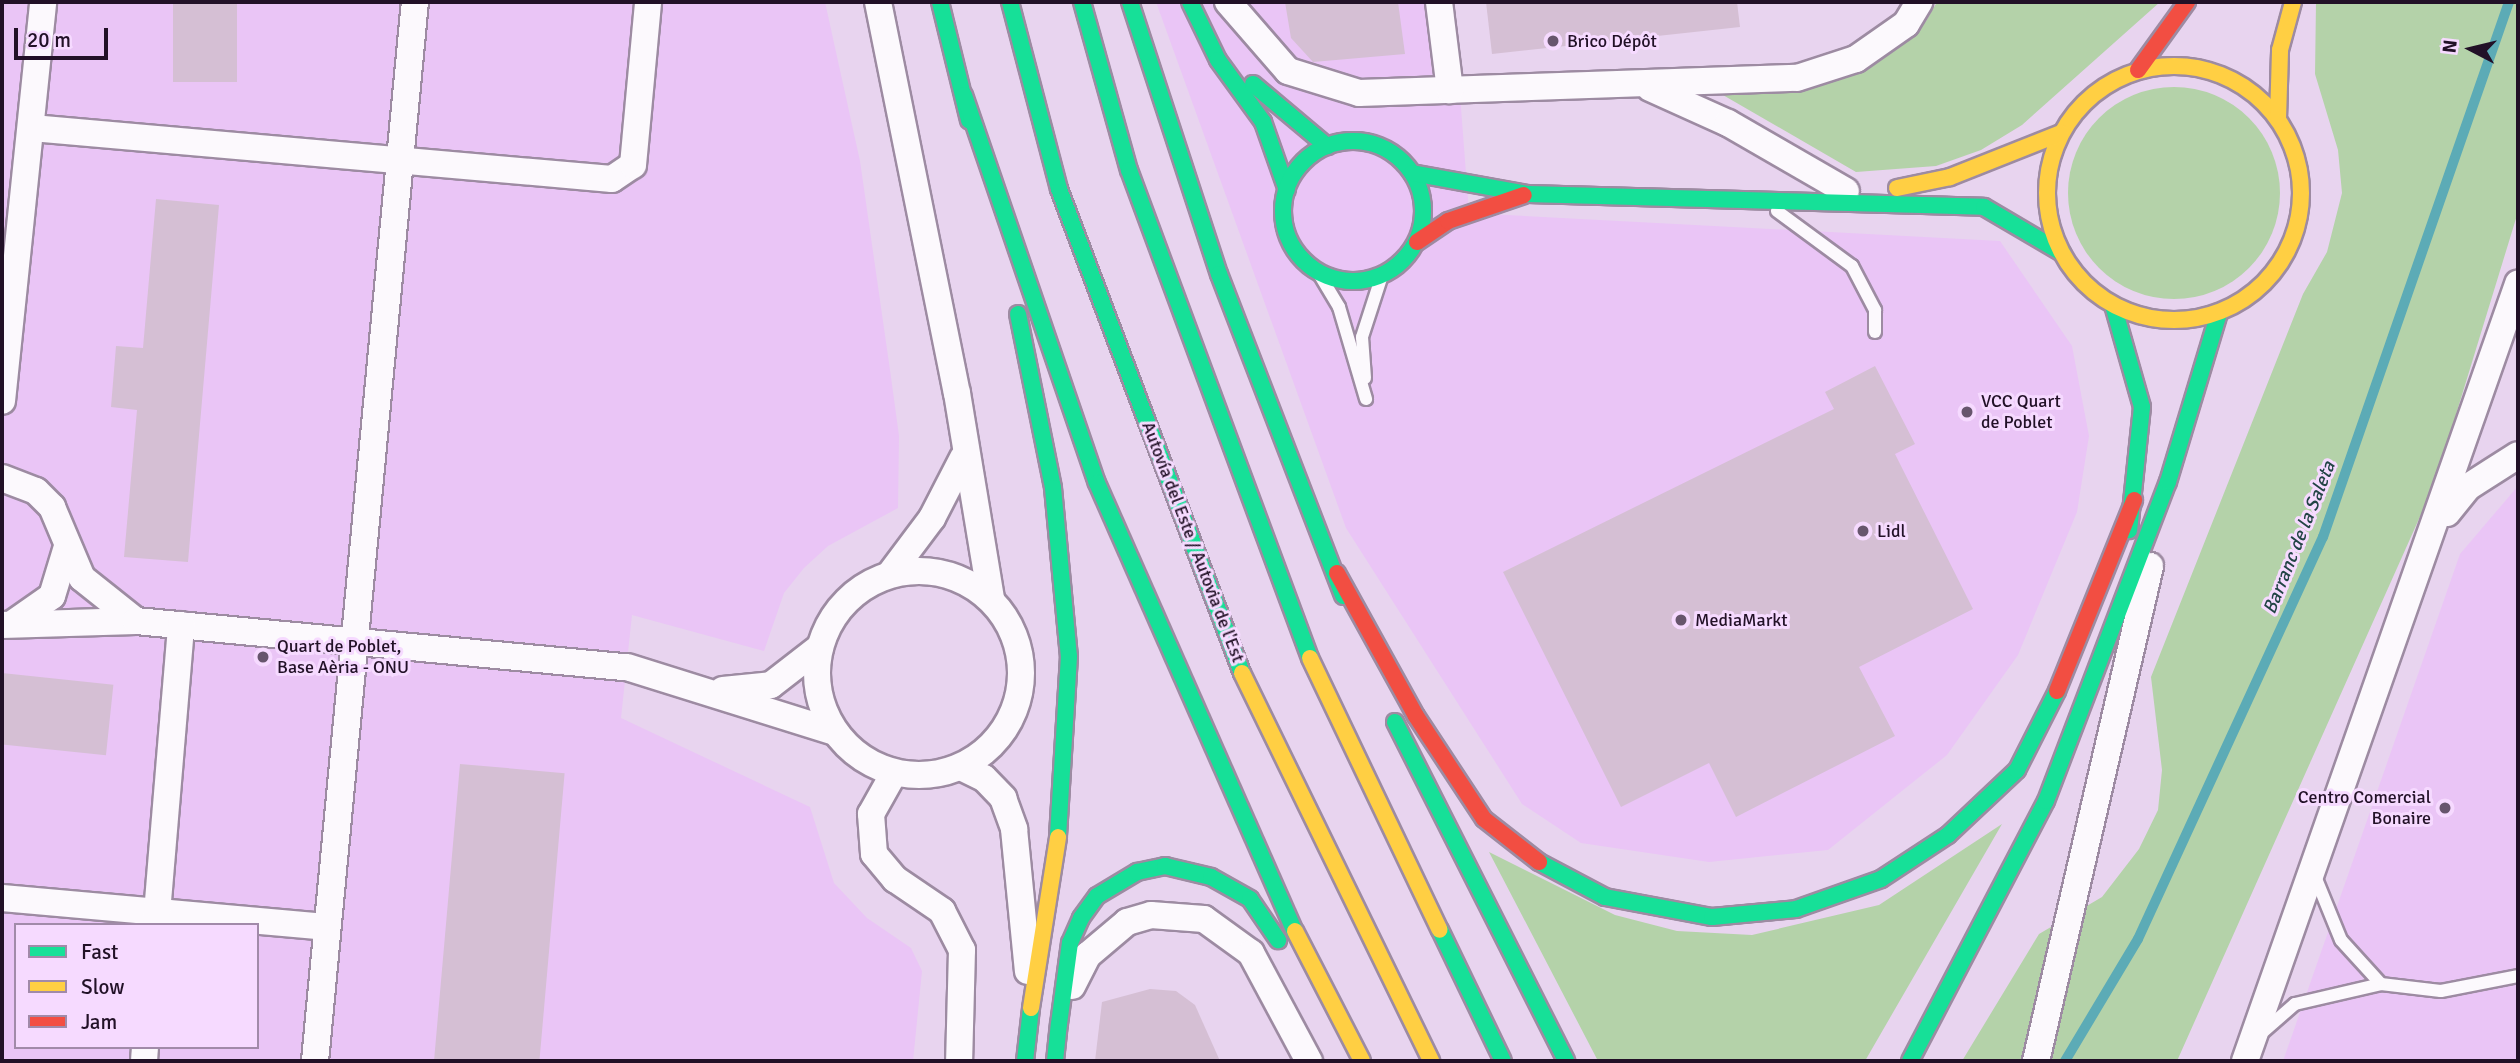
<!DOCTYPE html>
<meta charset="utf-8">
<style>
body{margin:0}
#map{position:relative;width:2520px;height:1063px;overflow:hidden;background:#e8d4ef;font-family:Signika,sans-serif}
div>[style]{position:absolute}
.built>*{inset:0;background:#eac5f6}
.green>*{inset:0;background:#b4d2a9}
.round{border-radius:50%}
.stream>*{height:10px;margin:-5px;padding:0 5px;transform-origin:5px;border-radius:5px;background:#5cabb6}
.building>*{inset:0;background:#d5bfd4;transform-origin:0 0}
.roads{filter:drop-shadow(2px 0 #9d8ba2) drop-shadow(-2px 0 #9d8ba2) drop-shadow(0 2px #9d8ba2) drop-shadow(0 -2px #9d8ba2)}
.lane>*{height:12px;margin:-6px;padding:0 6px;transform-origin:6px;border-radius:6px;background:#fcf9fd}
.street>*{height:26px;margin:-13px;padding:0 13px;transform-origin:13px;border-radius:13px;background:#fcf9fd}
.street>.ring{margin:-13px;padding:0;box-sizing:content-box;background:none;border:26px solid #fcf9fd;border-radius:50%}
.fast>*{height:16px;margin:-8px;padding:0 8px;transform-origin:8px;border-radius:8px;background:#16e098}
.fast>.ring{margin:-8px;padding:0;box-sizing:content-box;background:none;border:16px solid #16e098;border-radius:50%}
.slow>*{height:16px;margin:-8px;padding:0 8px;transform-origin:8px;border-radius:8px;background:#ffcf43}
.slow>.ring{margin:-8px;padding:0;box-sizing:content-box;background:none;border:16px solid #ffcf43;border-radius:50%}
.jam>*{height:16px;margin:-8px;padding:0 8px;transform-origin:8px;border-radius:8px;background:#f24e42}
.dots>*{width:19px;height:19px;translate:-50% -50%;box-sizing:border-box;border:4px solid #f6daff;border-radius:50%}
span{translate:-50% -50%;white-space:nowrap;text-align:center;line-height:1.15;-webkit-text-stroke:6px #f6daff;paint-order:stroke}
.poi-label{font-size:18px;color:#221127}
.left{translate:0 -50%;text-align:left}
.right{translate:-100% -50%;text-align:right}
.street-label{font-size:18px;color:#221127}
.water-label{font-size:19px;color:#224445;font-style:italic}
.frame{position:absolute;inset:0;border:4px solid #221127;pointer-events:none}
.legend{position:absolute;left:14px;top:923px;width:245px;height:126px;box-sizing:border-box;background:#f6daff;border:2px solid #a18aa9;margin:0;padding:9px 12px;list-style:none;font-size:21px;color:#221127}
.legend li{display:flex;align-items:center;gap:14px;height:35px}
.legend b{width:35px;border:2px solid #a18aa9}
.north{position:absolute;left:2436px;top:14px;width:70px;height:70px;-webkit-text-stroke:5px #f6daff;paint-order:stroke;rotate:277deg;font-size:19px;font-weight:700;line-height:28px;text-align:center;color:#221127}
.north::after{content:'';display:block;margin:auto;width:24px;height:32px;background:#221127;clip-path:polygon(50% 0,100% 100%,50% 72%,0 100%)}
.scale{position:absolute;left:14px;top:28px;width:94px;height:32px;box-sizing:border-box;border:4px solid #221127;border-top:0;padding-left:9px;font-size:21px;line-height:24px;white-space:nowrap;color:#221127;-webkit-text-stroke:5px #f6daff;paint-order:stroke}
</style>
<div id="map">
<div class="built">
<i style="clip-path:polygon(evenodd,2px 2px,825px 2px,860px 161px,890px 370px,899px 436px,898px 508px,828px 546px,804px 568px,784px 593px,764px 651px,632px 615px,621px 718px,810px 807px,834px 883px,867px 918px,911px 948px,922px 971px,913px 1061px,2px 1061px,2px 2px,16px 925px,257px 925px,257px 1047px,16px 1047px,16px 925px)"></i>
<i style="clip-path:polygon(1156px 2px,1453px 2px,1469px 213px,2000px 241px,2072px 346px,2089px 436px,2077px 512px,2018px 655px,1947px 755px,1828px 850px,1709px 862px,1581px 843px,1522px 804px,1346px 528px)"></i>
<i style="clip-path:polygon(2518px 486px,2518px 1061px,2283px 1061px,2460px 554px)"></i>
</div>
<div class="green">
<i style="clip-path:polygon(1937px 2px,2160px 2px,2022px 125px,1981px 150px,1936px 166px,1856px 172px,1716px 91px,1787px 91px,1866px 69px,1926px 21px)"></i>
<i style="clip-path:polygon(2316px 2px,2518px 2px,2518px 212px,2435px 483px,2177px 1061px,1962px 1061px,2039px 934px,2102px 897px,2139px 849px,2158px 810px,2162px 770px,2151px 677px,2303px 294px,2327px 252px,2342px 193px,2338px 150px,2315px 74px)"></i>
<i class="round" style="left:2068px;top:87px;width:212px;height:212px"></i>
<i style="clip-path:polygon(2002px 824px,1865px 1061px,1598px 1061px,1489px 852px,1615px 915px,1677px 931px,1752px 935px,1879px 905px)"></i>
</div>
<div class="stream">
<i style="left:2065px;top:1061px;width:142px;rotate:-59.1deg"></i>
<i style="left:2138px;top:939px;width:443px;rotate:-65.3deg"></i>
<i style="left:2323px;top:537px;width:566px;rotate:-70.83deg"></i>
</div>
<div class="building">
<i style="left:173px;top:2px;width:64px;height:80px"></i>
<i style="clip-path:polygon(1285px 2px,1398px 2px,1405px 54px,1313px 62px,1291px 38px)"></i>
<i style="clip-path:polygon(1486px 2px,1737px 2px,1740px 27px,1492px 54px)"></i>
<i style="clip-path:polygon(156px 199px,219px 205px,188px 562px,124px 557px,137px 410px,111px 407px,116px 346px,143px 348px)"></i>
<i style="clip-path:polygon(1875px 366px,1915px 444px,1895px 454px,1973px 609px,1859px 667px,1895px 736px,1736px 817px,1709px 763px,1621px 807px,1503px 572px,1834px 409px,1825px 392px)"></i>
<i style="left:2px;top:673px;width:112px;height:71px;rotate:6deg"></i>
<i style="left:460px;top:764px;width:105px;height:298px;rotate:5deg"></i>
<i style="clip-path:polygon(1150px 989px,1176px 991px,1195px 1005px,1220px 1061px,1095px 1061px,1102px 1002px)"></i>
</div>
<div class="roads">
<div class="lane">
<i style="left:1777px;top:211px;width:93px;rotate:36.3deg"></i>
<i style="left:1852px;top:266px;width:50px;rotate:62.4deg"></i>
<i style="left:1875px;top:310px;width:22px;rotate:90deg"></i>
<i style="left:1318px;top:272px;width:41px;rotate:59deg"></i>
<i style="left:1339px;top:307px;width:96px;rotate:73.6deg"></i>
<i style="left:1365px;top:378px;width:41px;rotate:-94.2deg"></i>
<i style="left:1362px;top:337px;width:65px;rotate:-72.1deg"></i>
<i style="left:2381px;top:984px;width:60px;rotate:6.7deg"></i>
<i style="left:2441px;top:991px;width:78px;rotate:-11deg"></i>
<i style="left:2264px;top:1031px;width:41px;rotate:-41.1deg"></i>
<i style="left:2295px;top:1004px;width:88px;rotate:-13.1deg"></i>
<i style="left:2381px;top:984px;width:59px;rotate:-132.3deg"></i>
<i style="left:2341px;top:940px;width:71px;rotate:-112.2deg"></i>
</div>
<div class="street">
<i style="left:878px;top:2px;width:399px;rotate:78.6deg"></i>
<i style="left:957px;top:393px;width:208px;rotate:80.6deg"></i>
<i style="left:1228px;top:2px;width:91px;rotate:49deg"></i>
<i style="left:1288px;top:71px;width:74px;rotate:17.2deg"></i>
<i style="left:1359px;top:93px;width:438px;rotate:-2deg"></i>
<i style="left:1797px;top:78px;width:62px;rotate:-17.9deg"></i>
<i style="left:1856px;top:59px;width:61px;rotate:-35deg"></i>
<i style="left:1906px;top:24px;width:26px;rotate:-59deg"></i>
<i style="left:1439px;top:2px;width:89px;rotate:82.9deg"></i>
<i style="left:1650px;top:88px;width:85px;rotate:24.2deg"></i>
<i style="left:1728px;top:123px;width:136px;rotate:30deg"></i>
<i style="left:32px;top:128px;width:582px;rotate:5.03deg"></i>
<i style="left:612px;top:179px;width:25px;rotate:-34deg"></i>
<i style="left:633px;top:165px;width:164px;rotate:-84.7deg"></i>
<i style="left:2px;top:401px;width:401px;rotate:-84.1deg"></i>
<i style="left:2px;top:478px;width:36px;rotate:21deg"></i>
<i style="left:36px;top:491px;width:23px;rotate:45deg"></i>
<i style="left:52px;top:507px;width:77px;rotate:67.1deg"></i>
<i style="left:82px;top:578px;width:69px;rotate:38.5deg"></i>
<i style="left:2447px;top:513px;width:33px;rotate:-51deg"></i>
<i style="left:2468px;top:487px;width:59px;rotate:-32.6deg"></i>
<i class="ring" style="left:817px;top:571px;width:178px;height:178px"></i>
<i style="left:890px;top:574px;width:70px;rotate:-53.1deg"></i>
<i style="left:932px;top:518px;width:68px;rotate:-62.7deg"></i>
<i style="left:15px;top:622px;width:45px;rotate:-35.1deg"></i>
<i style="left:52px;top:596px;width:48px;rotate:-73.1deg"></i>
<i style="left:2px;top:625px;width:134px;rotate:-1.7deg"></i>
<i style="left:136px;top:621px;width:493px;rotate:5.4deg"></i>
<i style="left:627px;top:667px;width:218px;rotate:17.4deg"></i>
<i style="left:723px;top:690px;width:48px;rotate:-5.9deg"></i>
<i style="left:771px;top:685px;width:62px;rotate:-37.8deg"></i>
<i style="left:961px;top:767px;width:25px;rotate:26deg"></i>
<i style="left:984px;top:778px;width:28px;rotate:46deg"></i>
<i style="left:1003px;top:798px;width:33px;rotate:70deg"></i>
<i style="left:1014px;top:829px;width:143px;rotate:84.4deg"></i>
<i style="left:894px;top:773px;width:47px;rotate:119.3deg"></i>
<i style="left:871px;top:814px;width:40px;rotate:85.7deg"></i>
<i style="left:874px;top:854px;width:33px;rotate:50deg"></i>
<i style="left:895px;top:879px;width:57px;rotate:34.2deg"></i>
<i style="left:942px;top:911px;width:44px;rotate:62.9deg"></i>
<i style="left:962px;top:950px;width:111px;rotate:91.5deg"></i>
<i style="left:2px;top:898px;width:326px;rotate:5.1deg"></i>
<i style="left:156px;top:925px;width:301px;rotate:-85.2deg"></i>
<i style="left:1072px;top:986px;width:35px;rotate:-63deg"></i>
<i style="left:1088px;top:955px;width:51px;rotate:-40.2deg"></i>
<i style="left:1127px;top:922px;width:25px;rotate:-16deg"></i>
<i style="left:1151px;top:915px;width:53px;rotate:4.3deg"></i>
<i style="left:1204px;top:919px;width:58px;rotate:35.9deg"></i>
<i style="left:1251px;top:953px;width:123px;rotate:61.8deg"></i>
<i style="left:144px;top:1061px;width:14px;rotate:-86deg"></i>
<i style="left:315px;top:1061px;width:1064px;rotate:-84.61deg"></i>
<i style="left:2036px;top:1061px;width:508px;rotate:-77.03deg"></i>
<i style="left:2245px;top:1061px;width:824px;rotate:-70.64deg"></i>
</div>
<div class="fast">
<i style="left:940px;top:2px;width:122px;rotate:76.2deg"></i>
<i style="left:1010px;top:2px;width:193px;rotate:75.3deg"></i>
<i style="left:1059px;top:189px;width:517px;rotate:69.29deg"></i>
<i style="left:1082px;top:2px;width:174px;rotate:74.4deg"></i>
<i style="left:1129px;top:170px;width:520px;rotate:69.65deg"></i>
<i style="left:1130px;top:2px;width:286px;rotate:71.9deg"></i>
<i style="left:1219px;top:274px;width:345px;rotate:68.9deg"></i>
<i style="left:1190px;top:2px;width:64px;rotate:64.2deg"></i>
<i style="left:1218px;top:60px;width:77px;rotate:54deg"></i>
<i style="left:1263px;top:122px;width:72px;rotate:70.6deg"></i>
<i style="left:1253px;top:84px;width:97px;rotate:40deg"></i>
<i style="left:964px;top:95px;width:410px;rotate:71.1deg"></i>
<i style="left:1097px;top:483px;width:490px;rotate:66.2deg"></i>
<i class="ring" style="left:1283px;top:141px;width:124px;height:124px"></i>
<i style="left:1412px;top:173px;width:118px;rotate:10.3deg"></i>
<i style="left:1528px;top:194px;width:456px;rotate:1.6deg"></i>
<i style="left:1984px;top:207px;width:91px;rotate:30.5deg"></i>
<i style="left:2113px;top:305px;width:106px;rotate:74.1deg"></i>
<i style="left:2142px;top:407px;width:124px;rotate:96deg"></i>
<i style="left:1018px;top:314px;width:177px;rotate:78.6deg"></i>
<i style="left:1053px;top:488px;width:169px;rotate:84.6deg"></i>
<i style="left:1069px;top:656px;width:181px;rotate:93.5deg"></i>
<i style="left:1395px;top:722px;width:380px;rotate:63.2deg"></i>
<i style="left:1539px;top:862px;width:75px;rotate:27.9deg"></i>
<i style="left:1605px;top:897px;width:109px;rotate:10.6deg"></i>
<i style="left:1712px;top:917px;width:84px;rotate:-5.4deg"></i>
<i style="left:1796px;top:909px;width:90px;rotate:-19.4deg"></i>
<i style="left:1881px;top:879px;width:80px;rotate:-33.3deg"></i>
<i style="left:1948px;top:835px;width:95px;rotate:-43.3deg"></i>
<i style="left:2017px;top:770px;width:89px;rotate:-63.1deg"></i>
<i style="left:1440px;top:930px;width:145px;rotate:64.3deg"></i>
<i style="left:1059px;top:1024px;width:82px;rotate:-82.3deg"></i>
<i style="left:1070px;top:943px;width:27px;rotate:-66deg"></i>
<i style="left:1081px;top:918px;width:27px;rotate:-54deg"></i>
<i style="left:1097px;top:896px;width:47px;rotate:-31deg"></i>
<i style="left:1137px;top:872px;width:29px;rotate:-12deg"></i>
<i style="left:1165px;top:866px;width:47px;rotate:13.4deg"></i>
<i style="left:1211px;top:877px;width:45px;rotate:29.4deg"></i>
<i style="left:1250px;top:899px;width:50px;rotate:55.7deg"></i>
<i style="left:1025px;top:1061px;width:53px;rotate:-83.5deg"></i>
<i style="left:1055px;top:1061px;width:37px;rotate:-84deg"></i>
<i style="left:1910px;top:1061px;width:293px;rotate:-62.4deg"></i>
<i style="left:2046px;top:801px;width:342px;rotate:-69.1deg"></i>
<i style="left:2168px;top:482px;width:177px;rotate:-73.2deg"></i>
</div>
<div class="slow">
<i class="ring" style="left:2047px;top:66px;width:238px;height:238px"></i>
<i style="left:2278px;top:119px;width:69px;rotate:-88.3deg"></i>
<i style="left:2280px;top:50px;width:50px;rotate:-74.8deg"></i>
<i style="left:1897px;top:188px;width:54px;rotate:-11.7deg"></i>
<i style="left:1950px;top:177px;width:119px;rotate:-21.6deg"></i>
<i style="left:1310px;top:658px;width:301px;rotate:64.5deg"></i>
<i style="left:1242px;top:673px;width:432px;rotate:64deg"></i>
<i style="left:1295px;top:931px;width:146px;rotate:62.7deg"></i>
<i style="left:1031px;top:1008px;width:173px;rotate:-81deg"></i>
</div>
<div class="jam">
<i style="left:2138px;top:70px;width:84px;rotate:-54.2deg"></i>
<i style="left:1417px;top:242px;width:37px;rotate:-34deg"></i>
<i style="left:1448px;top:221px;width:80px;rotate:-18.9deg"></i>
<i style="left:1337px;top:573px;width:163px;rotate:61.1deg"></i>
<i style="left:1416px;top:716px;width:123px;rotate:56.6deg"></i>
<i style="left:1484px;top:819px;width:70px;rotate:38deg"></i>
<i style="left:2057px;top:691px;width:206px;rotate:-68deg"></i>
</div>
</div>
<div class="dots">
<i style="left:1553px;top:41px;background:#67556d"></i>
<i style="left:1967px;top:412px;background:#67556d"></i>
<i style="left:1863px;top:531px;background:#67556d"></i>
<i style="left:1681px;top:620px;background:#67556d"></i>
<i style="left:263px;top:657px;background:#67556d"></i>
<i style="left:2445px;top:808px;background:#67556d"></i>
</div>
<div class="poi-label">
<span class="left" style="left:1567px;top:41px">Brico Dépôt</span>
<span class="left" style="left:1981px;top:412px">VCC Quart<br>de Poblet</span>
<span class="left" style="left:1877px;top:531px">Lidl</span>
<span class="left" style="left:1695px;top:620px">MediaMarkt</span>
<span class="left" style="left:277px;top:657px">Quart de Poblet,<br>Base Aèria - ONU</span>
<span class="right" style="left:2431px;top:808px">Centro Comercial<br>Bonaire</span>
</div>
<div class="street-label">
<span style="left:1193px;top:542px;rotate:69deg">Autovía del Este / Autovia de l'Est</span>
</div>
<div class="water-label">
<span style="left:2300px;top:538px;rotate:-68deg">Barranc de la Saleta</span>
</div>
<div class="frame"></div>
<ul class="legend">
<li><b style="height:9px;background:#16e098"></b>Fast</li>
<li><b style="height:9px;background:#ffcf43"></b>Slow</li>
<li><b style="height:9px;background:#f24e42"></b>Jam</li>
</ul>
<div class="north">N</div>
<div class="scale">20 m</div>
</div>
